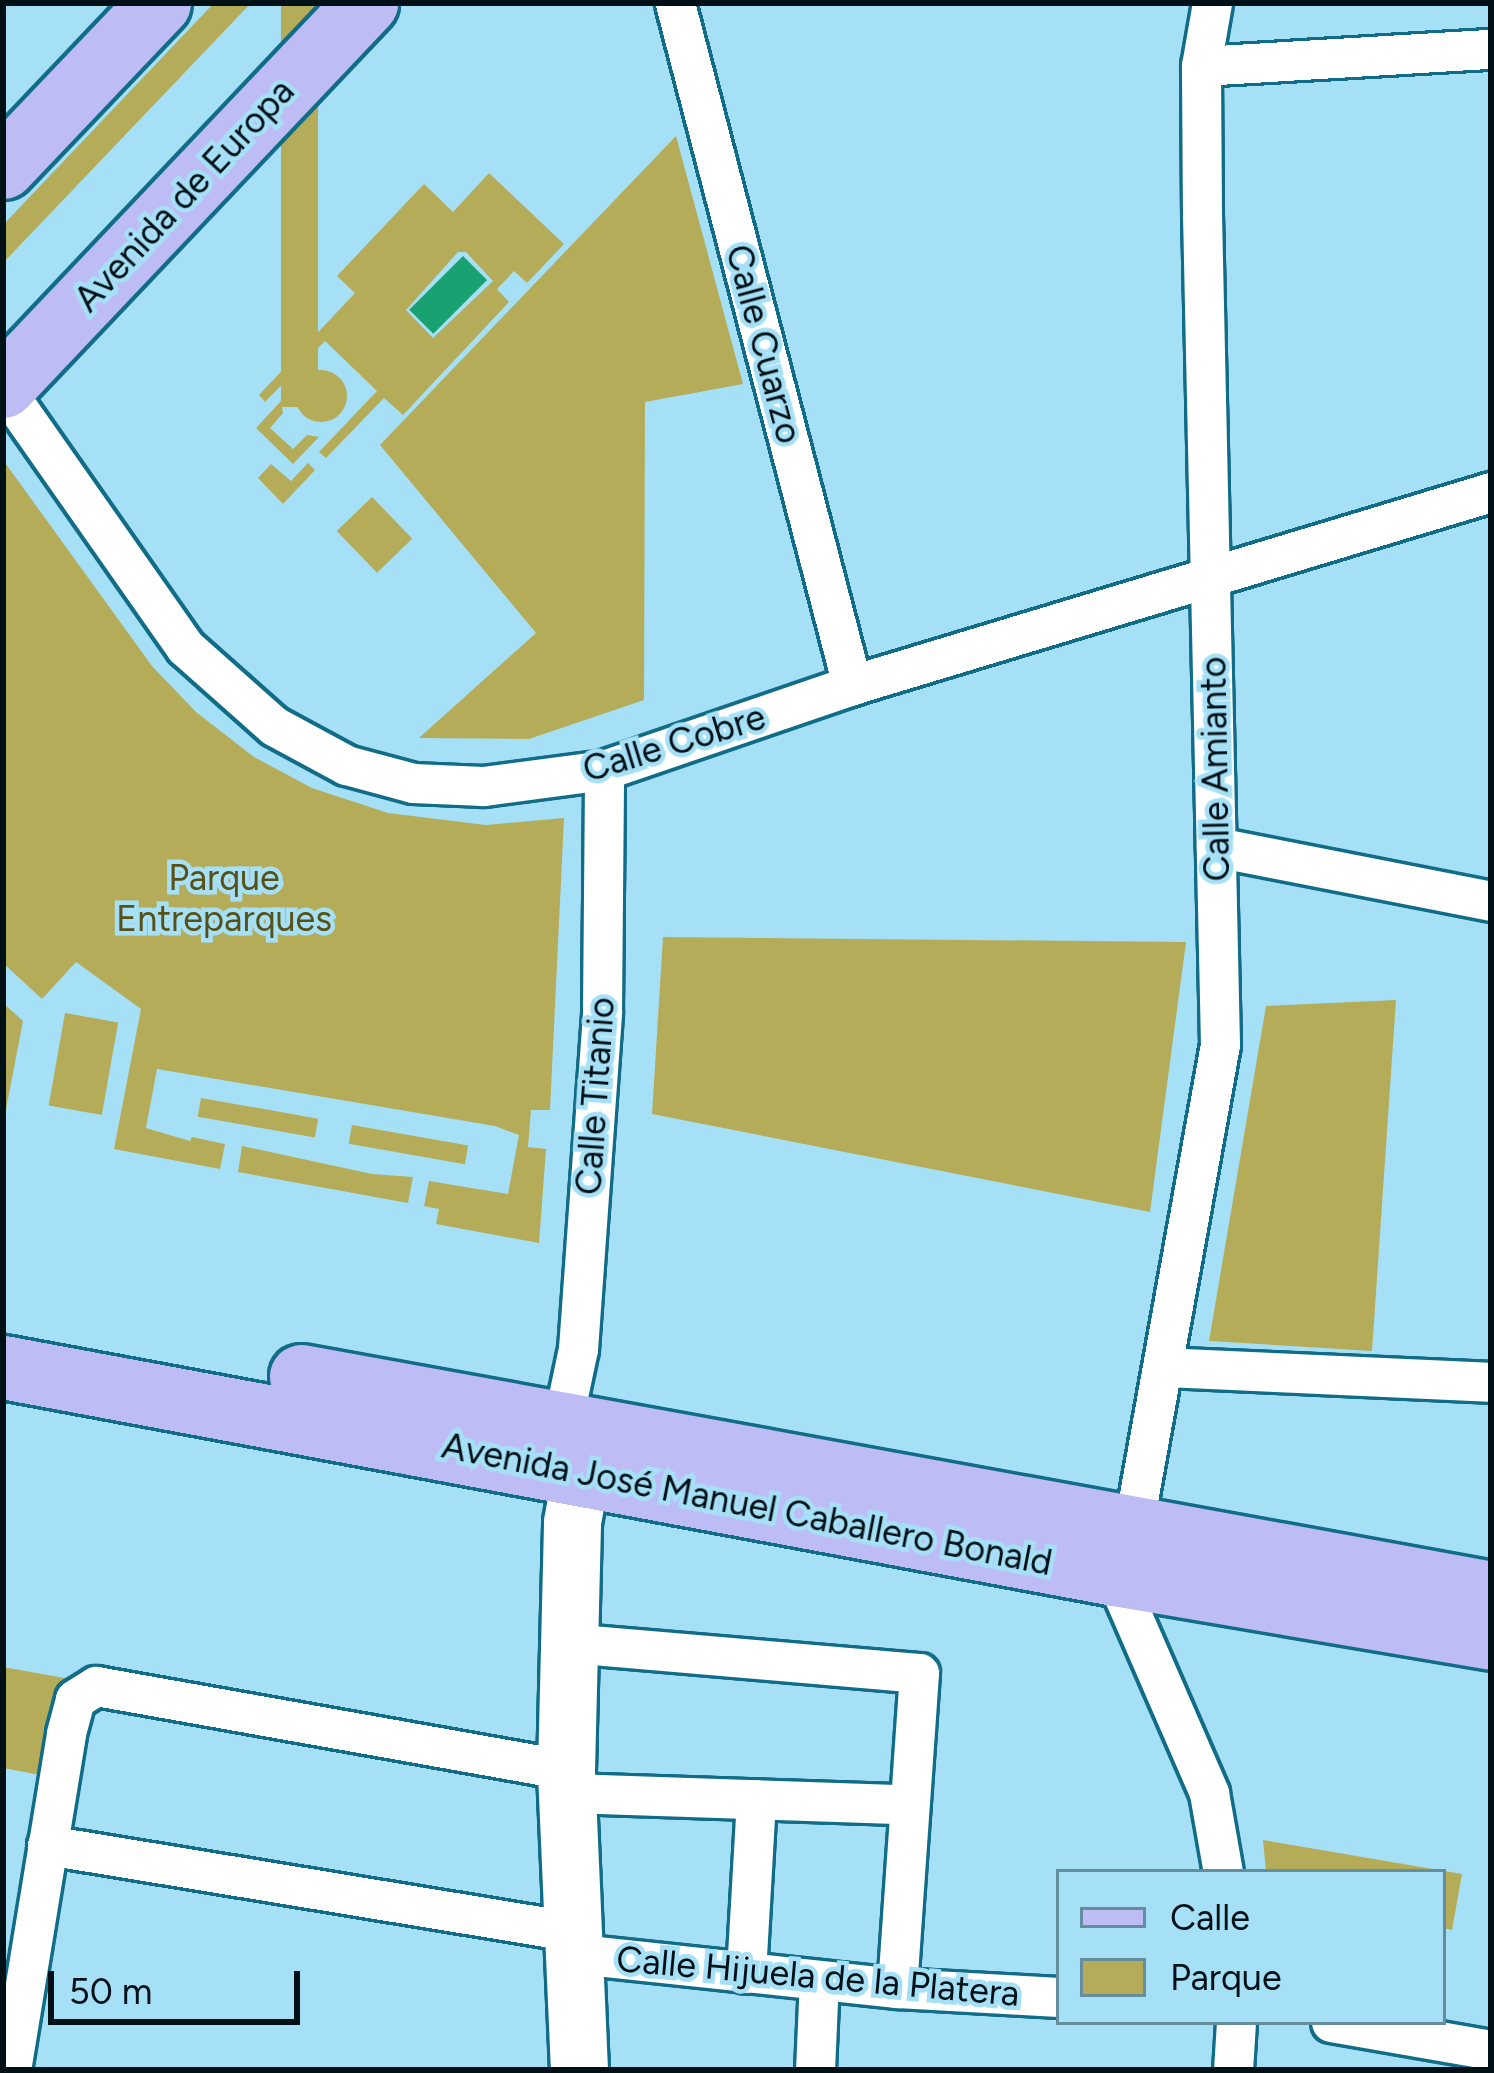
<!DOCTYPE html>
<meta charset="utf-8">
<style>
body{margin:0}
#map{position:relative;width:1494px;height:2073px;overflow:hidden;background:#a6e0f6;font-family:Figtree,sans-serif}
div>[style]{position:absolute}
.green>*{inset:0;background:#b5ac59;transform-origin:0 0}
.round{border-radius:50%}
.water>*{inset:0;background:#19a172;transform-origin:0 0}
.roads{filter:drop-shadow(3px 0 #116d87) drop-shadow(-3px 0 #116d87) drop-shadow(0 3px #116d87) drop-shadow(0 -3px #116d87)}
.street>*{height:39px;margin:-19.5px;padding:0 19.5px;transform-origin:19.5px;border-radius:19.5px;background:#fff}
.secondary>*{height:57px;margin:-28.5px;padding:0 28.5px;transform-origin:28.5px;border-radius:28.5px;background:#fff}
.primary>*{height:63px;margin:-31.5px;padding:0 31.5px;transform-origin:31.5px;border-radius:31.5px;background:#bdbcf5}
span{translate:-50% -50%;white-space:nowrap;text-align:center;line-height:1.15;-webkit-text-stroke:9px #a6e0f6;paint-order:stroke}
.street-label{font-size:36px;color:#001017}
.park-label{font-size:36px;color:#575117}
.frame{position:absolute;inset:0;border:6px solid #001017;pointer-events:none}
.legend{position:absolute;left:1056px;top:1869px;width:390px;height:156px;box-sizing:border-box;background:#a6e0f6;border:3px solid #648d9d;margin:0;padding:15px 21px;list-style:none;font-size:36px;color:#001017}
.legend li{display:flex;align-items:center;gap:24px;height:60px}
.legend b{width:60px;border:3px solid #648d9d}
.scale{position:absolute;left:48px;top:1971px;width:252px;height:54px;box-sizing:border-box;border:6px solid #001017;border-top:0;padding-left:15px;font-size:36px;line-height:42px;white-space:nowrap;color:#001017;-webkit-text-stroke:9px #a6e0f6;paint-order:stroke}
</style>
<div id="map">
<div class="green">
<i style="clip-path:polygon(214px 3px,251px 3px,3px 263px,3px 225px)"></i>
<i style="left:281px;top:3px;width:37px;height:404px"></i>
<i style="clip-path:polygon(676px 136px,743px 384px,645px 402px,644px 700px,529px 739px,419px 738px,536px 633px,380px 445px)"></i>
<i style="clip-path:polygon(evenodd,489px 173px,564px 244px,527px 283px,514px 271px,497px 289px,509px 302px,403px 415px,384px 398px,326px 458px,319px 452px,377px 391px,325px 341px,265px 402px,259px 395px,355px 293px,337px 276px,424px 184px,453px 212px,489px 173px,458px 252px,466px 252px,493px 281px,433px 338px,406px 310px,458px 252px)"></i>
<i class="round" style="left:295px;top:370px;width:52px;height:52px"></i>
<i style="clip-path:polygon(281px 401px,283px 413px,270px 428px,293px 449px,307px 435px,319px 437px,293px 464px,256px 428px)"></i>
<i style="clip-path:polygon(3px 460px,152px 666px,196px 712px,254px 757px,312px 788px,388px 813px,486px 825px,564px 818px,550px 1110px,531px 1110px,528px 1147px,546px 1149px,539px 1243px,436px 1224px,439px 1209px,424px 1206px,429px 1181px,508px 1194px,519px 1135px,495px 1126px,157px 1069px,146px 1128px,190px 1141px,192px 1137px,225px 1144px,220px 1169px,114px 1149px,141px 1009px,76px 962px,42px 999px,3px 963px)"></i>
<i style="clip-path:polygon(308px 463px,315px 470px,283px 504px,258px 478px,271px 464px,291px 481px)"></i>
<i style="left:372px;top:497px;width:58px;height:49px;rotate:46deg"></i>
<i style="clip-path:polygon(663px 937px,1186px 942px,1150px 1212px,652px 1114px)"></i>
<i style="clip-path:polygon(1396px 1000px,1372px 1351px,1209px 1341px,1266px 1006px)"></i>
<i style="clip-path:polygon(3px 1003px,23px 1021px,3px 1125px)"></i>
<i style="left:65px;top:1013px;width:54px;height:94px;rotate:10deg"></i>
<i style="left:201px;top:1098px;width:119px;height:19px;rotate:10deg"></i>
<i style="left:352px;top:1125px;width:118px;height:19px;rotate:10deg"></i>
<i style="clip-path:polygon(242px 1146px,372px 1174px,413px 1177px,408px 1203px,238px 1172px)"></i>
<i style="clip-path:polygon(3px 1667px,70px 1679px,46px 1776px,3px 1768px)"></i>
<i style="clip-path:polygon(1263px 1840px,1462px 1874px,1452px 1930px,1443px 1928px,1443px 1872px,1266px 1872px)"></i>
</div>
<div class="water">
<i style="left:463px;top:256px;width:34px;height:76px;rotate:45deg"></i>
</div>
<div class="roads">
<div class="street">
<i style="left:675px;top:3px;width:705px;rotate:75.45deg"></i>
<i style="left:1201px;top:66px;width:290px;rotate:-3.4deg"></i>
<i style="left:3px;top:387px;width:317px;rotate:55deg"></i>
<i style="left:185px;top:647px;width:119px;rotate:41.6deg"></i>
<i style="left:274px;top:726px;width:82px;rotate:28.4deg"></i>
<i style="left:346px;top:765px;width:69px;rotate:15deg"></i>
<i style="left:413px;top:783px;width:70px;rotate:2.5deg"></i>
<i style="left:483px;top:786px;width:122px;rotate:-7.5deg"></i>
<i style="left:604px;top:770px;width:262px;rotate:-18.9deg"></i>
<i style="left:852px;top:685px;width:668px;rotate:-16.81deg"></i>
<i style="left:1216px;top:847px;width:280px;rotate:11.1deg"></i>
<i style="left:1164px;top:1367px;width:327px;rotate:2.6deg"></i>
<i style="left:563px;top:1420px;width:73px;rotate:-78.1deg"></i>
<i style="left:578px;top:1349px;width:339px;rotate:-85.9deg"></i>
<i style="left:602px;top:1011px;width:241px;rotate:-89.5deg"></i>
<i style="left:1133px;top:1528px;width:491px;rotate:-79.8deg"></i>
<i style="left:1220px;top:1045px;width:829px;rotate:-91.24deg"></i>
<i style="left:1202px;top:216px;width:150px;rotate:-90.4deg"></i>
<i style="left:1201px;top:66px;width:64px;rotate:-80.1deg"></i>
<i style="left:1114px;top:1574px;width:239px;rotate:66.5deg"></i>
<i style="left:1209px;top:1793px;width:80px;rotate:80deg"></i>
<i style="left:569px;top:1643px;width:351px;rotate:4.9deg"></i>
<i style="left:919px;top:1673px;width:316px;rotate:94deg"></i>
<i style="left:567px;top:1793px;width:339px;rotate:1.9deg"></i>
<i style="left:47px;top:1845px;width:536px;rotate:9.34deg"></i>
<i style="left:578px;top:1954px;width:321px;rotate:6.1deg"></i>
<i style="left:897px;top:1988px;width:162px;rotate:3.2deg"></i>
<i style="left:746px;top:1973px;width:174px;rotate:-86.7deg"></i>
<i style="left:1331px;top:2022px;width:162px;rotate:9.9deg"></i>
<i style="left:11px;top:2070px;width:341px;rotate:-80.7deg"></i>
<i style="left:66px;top:1733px;width:35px;rotate:-75deg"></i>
<i style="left:75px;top:1699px;width:25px;rotate:-32deg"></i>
<i style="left:96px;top:1686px;width:477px;rotate:10.1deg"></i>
<i style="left:815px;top:2070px;width:90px;rotate:-87.5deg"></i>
<i style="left:1233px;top:2070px;width:48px;rotate:-86.4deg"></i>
</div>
<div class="secondary">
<i style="left:579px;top:2070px;width:300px;rotate:-92.5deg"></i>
<i style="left:566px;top:1770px;width:248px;rotate:-88.6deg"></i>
<i style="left:572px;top:1522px;width:51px;rotate:-79.8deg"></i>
</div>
<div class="primary">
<i style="left:3px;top:167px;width:226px;rotate:-46.4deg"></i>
<i style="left:3px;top:386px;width:528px;rotate:-46.54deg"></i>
<i style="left:3px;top:1367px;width:1130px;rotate:10.55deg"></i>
<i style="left:1114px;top:1574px;width:382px;rotate:9.6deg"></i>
<i style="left:301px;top:1376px;width:1210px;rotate:10.33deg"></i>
</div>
</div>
<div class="street-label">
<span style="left:184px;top:195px;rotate:-47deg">Avenida de Europa</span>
<span style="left:764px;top:344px;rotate:75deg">Calle Cuarzo</span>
<span style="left:674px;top:743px;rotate:-17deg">Calle Cobre</span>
<span style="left:1215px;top:769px;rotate:-91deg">Calle Amianto</span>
<span style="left:595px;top:1096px;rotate:-86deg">Calle Titanio</span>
<span style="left:747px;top:1504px;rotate:11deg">Avenida José Manuel Caballero Bonald</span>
<span style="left:818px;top:1976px;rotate:5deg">Calle Hijuela de la Platera</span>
</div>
<div class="park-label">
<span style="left:224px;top:898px">Parque<br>Entreparques</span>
</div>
<div class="frame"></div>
<ul class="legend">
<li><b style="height:15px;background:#bdbcf5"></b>Calle</li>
<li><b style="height:33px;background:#b5ac59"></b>Parque</li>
</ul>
<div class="scale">50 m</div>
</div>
